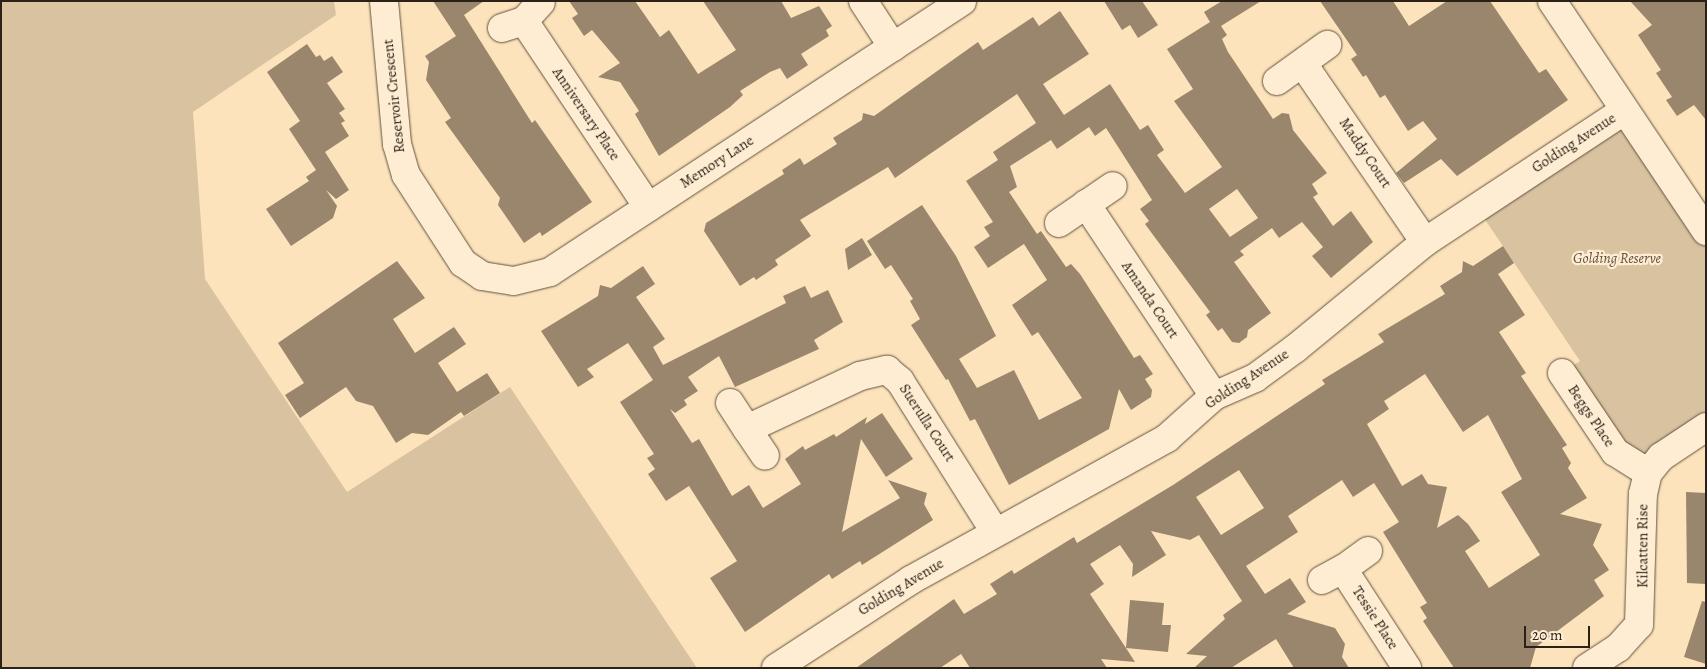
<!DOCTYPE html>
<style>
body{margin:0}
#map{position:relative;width:1707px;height:669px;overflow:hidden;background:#fde3bb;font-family:Alegreya,serif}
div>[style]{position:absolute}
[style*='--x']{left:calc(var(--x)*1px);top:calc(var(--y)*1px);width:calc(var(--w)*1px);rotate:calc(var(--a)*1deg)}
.green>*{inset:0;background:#d9c29f}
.building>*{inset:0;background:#99866c}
.roads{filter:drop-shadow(0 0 1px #60523f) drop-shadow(0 0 1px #60523f)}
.minor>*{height:28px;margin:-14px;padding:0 14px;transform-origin:14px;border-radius:14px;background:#feedd3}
span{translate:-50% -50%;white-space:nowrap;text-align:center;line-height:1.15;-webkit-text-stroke:4.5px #feedd3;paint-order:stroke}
.street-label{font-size:15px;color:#2c2116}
.park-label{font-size:15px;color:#60513f;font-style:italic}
.frame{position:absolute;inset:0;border:2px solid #2c2116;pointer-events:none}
.scale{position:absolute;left:1524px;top:626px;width:66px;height:22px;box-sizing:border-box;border:2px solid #2c2116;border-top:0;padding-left:6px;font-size:15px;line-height:18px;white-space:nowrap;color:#2c2116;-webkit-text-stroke:4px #feedd3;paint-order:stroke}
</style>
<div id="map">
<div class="green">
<i style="clip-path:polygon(1px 1px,334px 1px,336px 15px,193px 112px,205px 279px,347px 492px,510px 387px,697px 668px,1px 668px)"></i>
<i style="clip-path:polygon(1624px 111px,1706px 231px,1706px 427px,1648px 473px,1562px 373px,1580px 361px,1476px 206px)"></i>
</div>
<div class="building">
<i style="clip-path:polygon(433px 1px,484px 1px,464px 15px,532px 123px,535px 120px,592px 202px,542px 236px,540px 232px,524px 243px,498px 205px,500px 198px,445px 122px,451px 118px,426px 80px,429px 62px,425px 56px,456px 36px)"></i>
<i style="clip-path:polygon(569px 1px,635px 1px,660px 37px,669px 30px,698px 74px,736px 50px,703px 1px,781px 1px,791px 18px,819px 6px,832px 26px,826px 30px,829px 36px,801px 54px,808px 65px,787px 79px,780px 68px,770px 72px,740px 91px,743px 95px,730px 107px,659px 156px,635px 114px,639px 111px,620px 82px,598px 77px,620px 63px,592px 30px,584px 36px,572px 18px,578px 14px)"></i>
<i style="clip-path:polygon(1104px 1px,1142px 1px,1158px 25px,1138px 38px,1130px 25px,1122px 30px)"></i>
<i style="clip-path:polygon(evenodd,1222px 1px,1261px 1px,1221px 26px,1227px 35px,1222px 39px,1228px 52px,1273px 119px,1282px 113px,1289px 114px,1293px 130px,1327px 173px,1312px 184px,1318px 194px,1313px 197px,1333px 226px,1351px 211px,1373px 242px,1331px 278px,1312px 256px,1323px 247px,1302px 222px,1279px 238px,1272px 228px,1240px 251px,1244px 255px,1234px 262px,1271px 313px,1248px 330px,1247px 337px,1239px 343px,1232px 342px,1222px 328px,1218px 331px,1206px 315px,1210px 312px,1145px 224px,1149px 221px,1140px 209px,1152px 200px,1106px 128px,1095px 136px,1089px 127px,1057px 149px,1051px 140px,1010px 166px,1017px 187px,1009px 192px,1037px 234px,1041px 231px,1066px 267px,1071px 264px,1080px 274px,1134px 358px,1140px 355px,1153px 374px,1145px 379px,1152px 390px,1151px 397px,1131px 410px,1119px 389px,1109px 429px,1009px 485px,975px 419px,970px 421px,948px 379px,946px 380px,911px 325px,920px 319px,910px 301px,913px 299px,891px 265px,885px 269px,867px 241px,922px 205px,956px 256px,996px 336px,959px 359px,977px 388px,1014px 370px,1039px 420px,1082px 398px,1038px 332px,1032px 336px,1012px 305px,1047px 280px,1024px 244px,988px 268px,974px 247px,990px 236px,984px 227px,993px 222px,966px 181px,998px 160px,993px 152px,1036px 123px,1017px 94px,895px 178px,888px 167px,800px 220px,811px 236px,775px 260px,778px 265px,756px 280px,754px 277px,740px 286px,704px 231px,706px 223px,784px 174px,782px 170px,800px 158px,804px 165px,837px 144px,833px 138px,862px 120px,863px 113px,874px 116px,978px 42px,983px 50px,1033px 17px,1039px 26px,1060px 11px,1089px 54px,1043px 84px,1064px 115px,1110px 84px,1140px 130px,1148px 125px,1164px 150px,1157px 155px,1185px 193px,1222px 167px,1174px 101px,1193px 89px,1167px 49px,1210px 22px,1204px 12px,1222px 1px,1237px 189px,1258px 218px,1230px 237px,1209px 209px,1237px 189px)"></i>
<i style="clip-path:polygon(1320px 1px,1393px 1px,1409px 26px,1447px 1px,1490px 1px,1539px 73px,1546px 69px,1568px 100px,1457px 176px,1441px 159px,1404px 183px,1396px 173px,1437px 139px,1423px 121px,1408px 131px,1385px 95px,1380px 98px,1366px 75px,1363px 77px,1351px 59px,1357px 55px)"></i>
<i style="clip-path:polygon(1630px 1px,1706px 1px,1706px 120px,1694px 105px,1677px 116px,1666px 100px,1672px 97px,1656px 73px,1661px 70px,1638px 35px,1652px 25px)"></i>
<i style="clip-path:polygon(307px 44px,316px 57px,320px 55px,324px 61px,332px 56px,343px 72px,327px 83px,345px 109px,339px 113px,345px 121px,341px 123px,349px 136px,325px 152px,349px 190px,336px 199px,326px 190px,337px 206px,333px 218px,291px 246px,266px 209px,309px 181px,306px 177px,316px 170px,289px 129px,300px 121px,267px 72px)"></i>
<i style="clip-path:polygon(862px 238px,872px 255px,848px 270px,845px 249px)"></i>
<i style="clip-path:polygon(evenodd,1503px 246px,1514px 263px,1498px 274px,1525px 315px,1499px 332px,1526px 373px,1521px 376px,1567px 445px,1562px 448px,1571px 463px,1568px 468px,1587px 498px,1560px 514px,1602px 524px,1593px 545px,1609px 570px,1594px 580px,1604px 596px,1536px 647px,1530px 668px,1454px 668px,1423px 621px,1427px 618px,1420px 607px,1427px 603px,1383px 532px,1399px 522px,1374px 483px,1353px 497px,1342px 480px,1288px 516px,1298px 532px,1246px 566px,1265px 594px,1290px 578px,1306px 602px,1287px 614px,1335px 628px,1345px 644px,1342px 657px,1349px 668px,1294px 668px,1276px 639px,1231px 668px,1194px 668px,1207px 656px,1186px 654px,1225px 619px,1223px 615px,1242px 601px,1199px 535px,1190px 540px,1151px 531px,1166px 555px,1132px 577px,1133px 564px,1120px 545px,1090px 564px,1104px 584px,1090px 594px,1126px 648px,1130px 600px,1164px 603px,1162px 625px,1171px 625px,1168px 652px,1126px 648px,1135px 662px,1101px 659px,1107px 668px,970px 668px,961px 654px,940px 668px,856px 668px,954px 599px,964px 614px,997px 594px,990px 584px,1012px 570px,1014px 574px,1074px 537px,1077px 543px,1173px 485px,1325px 384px,1322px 380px,1384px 342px,1378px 334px,1445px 294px,1440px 286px,1462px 272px,1463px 261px,1473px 266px,1503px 246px,1425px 374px,1463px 432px,1488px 415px,1522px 479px,1501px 492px,1540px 555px,1489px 588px,1465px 551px,1480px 541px,1468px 524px,1458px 515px,1437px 528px,1447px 487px,1428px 484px,1422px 474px,1402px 486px,1367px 424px,1389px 409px,1384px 401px,1425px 374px,1503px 246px,1239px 470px,1264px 508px,1221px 535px,1196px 497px,1239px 470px)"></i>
<i style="clip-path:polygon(397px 261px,425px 298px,393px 319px,415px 353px,454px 327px,466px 344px,438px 363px,457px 392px,487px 373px,500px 393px,464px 416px,461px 412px,428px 435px,412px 433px,396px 443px,373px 406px,356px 401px,346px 387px,300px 418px,285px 395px,304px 383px,278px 343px)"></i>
<i style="clip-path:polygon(643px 266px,655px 284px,636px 297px,665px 339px,653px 347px,663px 365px,786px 303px,783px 296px,805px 286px,811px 298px,828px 290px,843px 322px,814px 340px,819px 349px,735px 387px,719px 356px,688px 377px,698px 391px,684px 400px,687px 405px,675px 413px,670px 409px,692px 443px,699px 439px,732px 496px,749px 485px,763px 508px,801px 484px,785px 459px,803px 446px,805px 450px,834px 434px,836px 437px,867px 417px,865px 424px,882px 413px,913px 459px,886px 477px,861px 439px,842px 532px,900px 498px,888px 480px,927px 493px,924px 504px,933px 520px,862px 565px,860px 561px,832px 579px,829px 574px,745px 632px,710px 578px,737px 561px,689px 486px,666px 501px,648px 474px,655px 469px,647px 458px,654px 454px,620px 402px,653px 380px,628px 343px,587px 369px,594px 377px,578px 387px,541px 331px,598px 296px,600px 285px,611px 288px)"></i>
<i style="clip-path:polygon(1686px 492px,1706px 493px,1706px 584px,1687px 583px)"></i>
<i style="clip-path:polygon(1702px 601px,1706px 602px,1706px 664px,1684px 657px)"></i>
</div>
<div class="roads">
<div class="minor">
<i style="--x:384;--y:1;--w:144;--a:84.8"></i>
<i style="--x:397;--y:144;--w:32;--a:74"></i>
<i style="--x:406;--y:175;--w:105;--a:57.1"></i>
<i style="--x:463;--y:263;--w:23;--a:34"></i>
<i style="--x:482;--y:276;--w:32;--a:9"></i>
<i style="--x:514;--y:281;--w:37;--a:-14"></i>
<i style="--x:550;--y:272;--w:493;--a:-33.3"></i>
<i style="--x:863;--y:1;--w:55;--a:56.9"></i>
<i style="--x:1552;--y:1;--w:277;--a:56.2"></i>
<i style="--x:524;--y:21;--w:224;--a:56.3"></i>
<i style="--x:502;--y:28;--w:23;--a:-18"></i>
<i style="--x:524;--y:21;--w:25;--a:-48"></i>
<i style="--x:1303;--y:64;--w:216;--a:55.6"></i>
<i style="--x:1277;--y:81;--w:62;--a:-35.8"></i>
<i style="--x:1086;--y:204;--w:231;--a:56.3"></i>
<i style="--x:1059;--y:223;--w:65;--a:-34.4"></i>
<i style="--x:1562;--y:373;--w:95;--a:56.1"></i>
<i style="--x:1615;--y:452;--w:39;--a:32"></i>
<i style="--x:730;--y:403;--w:31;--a:57"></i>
<i style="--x:747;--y:429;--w:125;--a:-25.1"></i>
<i style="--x:860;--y:376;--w:28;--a:-13"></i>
<i style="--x:887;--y:370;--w:17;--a:40"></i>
<i style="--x:900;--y:381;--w:178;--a:57.8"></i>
<i style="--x:747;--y:429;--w:32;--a:56"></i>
<i style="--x:1368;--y:551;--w:31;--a:144"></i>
<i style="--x:1343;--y:569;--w:118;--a:57.1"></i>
<i style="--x:1322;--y:580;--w:24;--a:-28"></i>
<i style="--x:776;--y:668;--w:161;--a:-33.1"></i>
<i style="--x:911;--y:580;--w:293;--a:-29"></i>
<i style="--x:1167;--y:438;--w:63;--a:-41.8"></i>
<i style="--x:1214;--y:396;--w:45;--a:-23.7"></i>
<i style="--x:1255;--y:378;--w:51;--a:-36.2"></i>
<i style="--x:1296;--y:348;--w:167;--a:-39.4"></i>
<i style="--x:1425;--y:242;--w:238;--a:-33.4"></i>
<i style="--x:1587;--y:668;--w:37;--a:-33"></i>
<i style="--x:1618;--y:648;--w:31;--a:-48"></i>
<i style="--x:1639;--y:625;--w:131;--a:-88.3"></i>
<i style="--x:1643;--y:494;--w:22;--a:-77"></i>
<i style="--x:1648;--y:473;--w:21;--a:-51"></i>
<i style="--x:1661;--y:457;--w:54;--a:-33.7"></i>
</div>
</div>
<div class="street-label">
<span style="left:394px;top:96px;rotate:-96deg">Reservoir Crescent</span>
<span style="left:586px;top:114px;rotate:56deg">Anniversary Place</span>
<span style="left:1574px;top:143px;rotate:-33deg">Golding Avenue</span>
<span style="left:1365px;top:153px;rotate:56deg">Maddy Court</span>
<span style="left:717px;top:162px;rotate:-33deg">Memory Lane</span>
<span style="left:1150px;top:300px;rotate:56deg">Amanda Court</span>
<span style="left:1247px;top:379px;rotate:-33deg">Golding Avenue</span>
<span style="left:1591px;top:416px;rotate:56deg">Beggs Place</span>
<span style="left:927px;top:423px;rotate:57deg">Suerulla Court</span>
<span style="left:1643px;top:546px;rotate:-90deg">Kilcatten Rise</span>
<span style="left:901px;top:587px;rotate:-31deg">Golding Avenue</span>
<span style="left:1375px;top:618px;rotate:57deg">Tessie Place</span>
</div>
<div class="park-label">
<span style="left:1617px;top:259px">Golding Reserve</span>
</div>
<div class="frame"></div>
<div class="scale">20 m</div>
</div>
